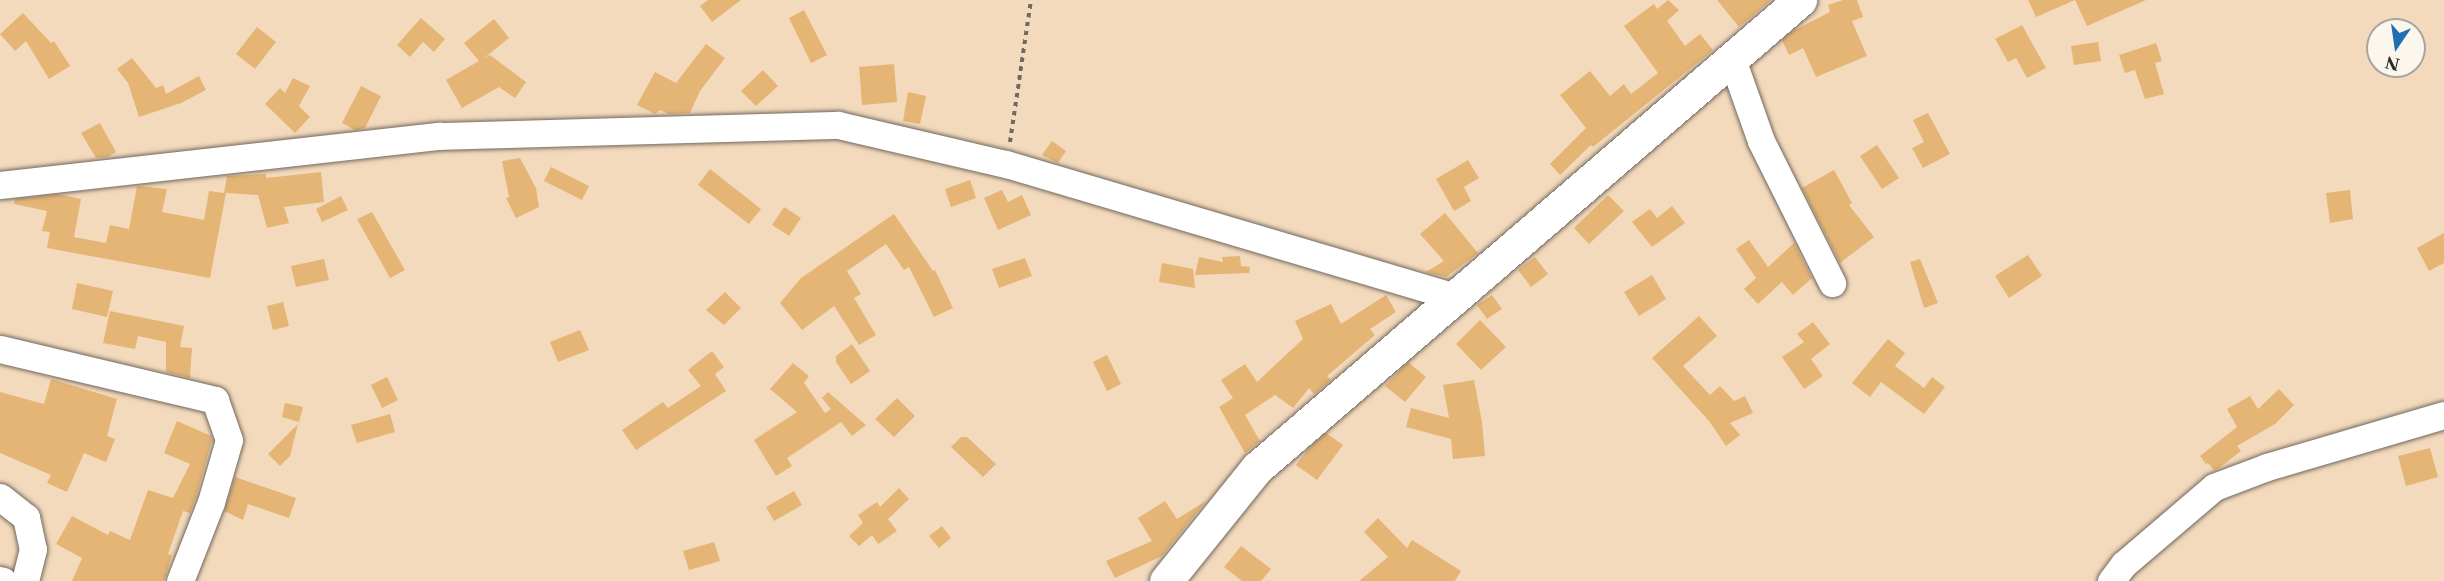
<!DOCTYPE html>
<style>
body{margin:0}
#map{position:relative;width:2444px;height:581px;overflow:hidden;background:#f4dabc;font-family:"Libre Caslon Text",serif}
div>[style]{position:absolute}
[style*='--x']{left:calc(var(--x)*1px);top:calc(var(--y)*1px);width:calc(var(--w)*1px);rotate:calc(var(--a)*1deg)}
.building>*{inset:0;background:#e4b575}
.path>*{height:4px;margin-top:-2px;transform-origin:0;background:repeating-linear-gradient(90deg,#71685e 0 4.5px,transparent 0 9px)}
.roads{filter:drop-shadow(0 0 2px #71685e) drop-shadow(0 0 2px #71685e)}
.minor>*{height:27px;margin:-13.5px;padding:0 13.5px;transform-origin:13.5px;border-radius:13.5px;background:#fff}
.major>*{height:33px;margin:-16.5px;padding:0 16.5px;transform-origin:16.5px;border-radius:16.5px;background:#fff}
span{translate:-50% -50%;white-space:nowrap;text-align:center;line-height:1.15;-webkit-text-stroke:6px #fbf7ec;paint-order:stroke}
.north{position:absolute;left:2366px;top:18px;width:60px;height:60px;box-sizing:border-box;background:#fbf7ec;border:2px solid #a8a59f;border-radius:50%;rotate:193deg;font-size:16px;font-weight:700;line-height:24px;text-align:center;color:#2b2b2b}
.north::after{content:'';display:block;margin:auto;width:21px;height:27px;background:#1f6fb2;clip-path:polygon(50% 0,100% 100%,50% 72%,0 100%)}
</style>
<div id="map">
<div class="building">
<i style="clip-path:polygon(708px 0,741px 0,712px 22px,700px 6px)"></i>
<i style="clip-path:polygon(1668px 0,1679px 10px,1667px 21px,1685px 46px,1700px 34px,1713px 50px,1593px 147px,1591px 145px,1560px 175px,1550px 164px,1586px 128px,1560px 95px,1590px 71px,1610px 96px,1624px 84px,1631px 94px,1658px 73px,1624px 26px,1654px 4px,1657px 9px)"></i>
<i style="clip-path:polygon(1717px 0,1771px 0,1739px 27px)"></i>
<i style="clip-path:polygon(1843px 0,1857px 0,1863px 17px,1852px 21px,1867px 56px,1816px 77px,1803px 48px,1789px 55px,1782px 40px,1791px 32px,1830px 12px,1828px 5px)"></i>
<i style="clip-path:polygon(2028px 0,2146px 0,2087px 26px,2075px 0,2036px 17px)"></i>
<i style="clip-path:polygon(804px 10px,827px 55px,811px 63px,789px 18px)"></i>
<i style="clip-path:polygon(23px 13px,51px 43px,54px 41px,70px 66px,49px 79px,26px 41px,15px 51px,0 34px)"></i>
<i style="clip-path:polygon(421px 18px,445px 39px,434px 52px,423px 42px,410px 57px,397px 45px)"></i>
<i style="clip-path:polygon(494px 19px,509px 38px,483px 59px,490px 55px,526px 82px,515px 98px,499px 87px,462px 108px,446px 80px,479px 61px,464px 43px)"></i>
<i style="clip-path:polygon(2022px 25px,2046px 68px,2027px 78px,2016px 58px,2008px 62px,1995px 39px)"></i>
<i style="clip-path:polygon(257px 27px,276px 42px,255px 69px,236px 54px)"></i>
<i style="clip-path:polygon(2098px 42px,2101px 61px,2074px 65px,2071px 46px)"></i>
<i style="clip-path:polygon(2156px 43px,2162px 61px,2155px 63px,2164px 94px,2145px 99px,2135px 70px,2125px 73px,2119px 55px)"></i>
<i style="clip-path:polygon(706px 44px,725px 58px,700px 91px,690px 113px,669px 114px,660px 110px,655px 114px,637px 105px,655px 72px,676px 83px)"></i>
<i style="clip-path:polygon(132px 58px,156px 88px,163px 85px,166px 94px,199px 76px,206px 90px,181px 103px,139px 117px,128px 83px,117px 69px)"></i>
<i style="clip-path:polygon(894px 64px,897px 102px,862px 105px,859px 67px)"></i>
<i style="clip-path:polygon(763px 70px,778px 86px,756px 106px,741px 91px)"></i>
<i style="clip-path:polygon(293px 78px,310px 86px,299px 106px,310px 117px,295px 133px,265px 104px,280px 88px,285px 93px)"></i>
<i style="clip-path:polygon(361px 86px,381px 96px,365px 128px,355px 130px,342px 123px)"></i>
<i style="clip-path:polygon(908px 92px,926px 96px,920px 124px,903px 121px)"></i>
<i style="clip-path:polygon(1928px 113px,1950px 154px,1923px 168px,1912px 148px,1924px 142px,1913px 120px)"></i>
<i style="clip-path:polygon(100px 123px,116px 152px,108px 157px,96px 158px,81px 133px)"></i>
<i style="clip-path:polygon(1052px 141px,1066px 151px,1058px 163px,1042px 155px)"></i>
<i style="clip-path:polygon(1877px 145px,1899px 178px,1882px 189px,1860px 156px)"></i>
<i style="clip-path:polygon(520px 158px,536px 188px,539px 207px,516px 218px,506px 198px,509px 197px,502px 161px)"></i>
<i style="clip-path:polygon(1468px 160px,1479px 178px,1464px 187px,1471px 201px,1454px 211px,1436px 179px)"></i>
<i style="clip-path:polygon(551px 167px,589px 186px,582px 200px,544px 181px)"></i>
<i style="clip-path:polygon(710px 169px,761px 209px,749px 224px,698px 185px)"></i>
<i style="clip-path:polygon(1834px 170px,1852px 203px,1849px 205px,1874px 237px,1840px 263px,1802px 188px)"></i>
<i style="clip-path:polygon(321px 172px,324px 202px,284px 207px,289px 223px,267px 228px,258px 195px,226px 193px,210px 278px,47px 248px,50px 232px,42px 231px,47px 211px,14px 204px,15px 199px,58px 194px,81px 199px,74px 237px,106px 243px,110px 225px,129px 229px,137px 186px,167px 189px,162px 212px,204px 220px,209px 191px,224px 193px,227px 176px,266px 174px,266px 178px)"></i>
<i style="clip-path:polygon(970px 180px,976px 198px,951px 207px,945px 189px)"></i>
<i style="clip-path:polygon(1002px 190px,1008px 202px,1022px 195px,1031px 215px,998px 230px,984px 198px)"></i>
<i style="clip-path:polygon(2350px 190px,2353px 219px,2330px 223px,2326px 193px)"></i>
<i style="clip-path:polygon(1608px 195px,1624px 211px,1589px 244px,1574px 228px)"></i>
<i style="clip-path:polygon(341px 196px,348px 210px,322px 222px,316px 209px)"></i>
<i style="clip-path:polygon(1672px 206px,1685px 223px,1652px 247px,1632px 222px,1650px 209px,1657px 218px)"></i>
<i style="clip-path:polygon(784px 207px,801px 218px,789px 236px,772px 225px)"></i>
<i style="clip-path:polygon(372px 212px,405px 270px,390px 278px,357px 219px)"></i>
<i style="clip-path:polygon(1445px 213px,1478px 253px,1446px 277px,1426px 272px,1444px 261px,1420px 234px)"></i>
<i style="clip-path:polygon(894px 214px,933px 271px,935px 270px,953px 308px,934px 317px,909px 267px,904px 270px,886px 244px,847px 271px,861px 294px,854px 298px,876px 335px,859px 345px,834px 306px,802px 330px,780px 303px,801px 278px)"></i>
<i style="clip-path:polygon(2444px 233px,2444px 263px,2429px 271px,2417px 248px)"></i>
<i style="clip-path:polygon(1749px 240px,1768px 267px,1794px 243px,1812px 278px,1793px 295px,1782px 282px,1758px 304px,1744px 289px,1756px 278px,1736px 249px)"></i>
<i style="clip-path:polygon(2028px 255px,2042px 276px,2009px 298px,1995px 276px)"></i>
<i style="clip-path:polygon(1240px 256px,1241px 266px,1250px 267px,1249px 273px,1195px 275px,1199px 257px,1223px 262px,1222px 257px)"></i>
<i style="clip-path:polygon(1535px 257px,1548px 274px,1531px 287px,1518px 270px)"></i>
<i style="clip-path:polygon(1025px 258px,1032px 276px,999px 288px,992px 269px)"></i>
<i style="clip-path:polygon(324px 259px,329px 280px,296px 287px,291px 266px)"></i>
<i style="clip-path:polygon(1920px 259px,1938px 303px,1924px 308px,1910px 262px)"></i>
<i style="clip-path:polygon(1162px 263px,1193px 269px,1195px 288px,1159px 282px)"></i>
<i style="clip-path:polygon(1652px 275px,1666px 299px,1639px 316px,1624px 292px)"></i>
<i style="clip-path:polygon(77px 283px,113px 291px,107px 317px,72px 309px)"></i>
<i style="clip-path:polygon(725px 292px,741px 308px,724px 325px,706px 310px)"></i>
<i style="clip-path:polygon(1386px 295px,1396px 312px,1370px 329px,1375px 335px,1327px 376px,1331px 380px,1314px 394px,1309px 388px,1293px 408px,1275px 395px,1245px 415px,1260px 441px,1245px 453px,1219px 407px,1233px 398px,1221px 380px,1245px 364px,1257px 382px,1303px 339px,1295px 321px,1331px 304px,1341px 324px)"></i>
<i style="clip-path:polygon(1492px 295px,1502px 309px,1487px 319px,1477px 305px)"></i>
<i style="clip-path:polygon(283px 302px,289px 326px,273px 330px,267px 306px)"></i>
<i style="clip-path:polygon(110px 311px,184px 326px,180px 347px,192px 348px,190px 378px,166px 372px,166px 342px,138px 336px,135px 349px,103px 343px)"></i>
<i style="clip-path:polygon(1699px 316px,1717px 336px,1683px 366px,1710px 395px,1720px 386px,1734px 401px,1745px 396px,1753px 413px,1730px 423px,1740px 435px,1726px 446px,1709px 421px,1652px 358px)"></i>
<i style="clip-path:polygon(1480px 320px,1506px 347px,1481px 370px,1456px 344px)"></i>
<i style="clip-path:polygon(1813px 322px,1830px 344px,1811px 359px,1823px 376px,1804px 389px,1782px 357px,1804px 342px,1797px 334px)"></i>
<i style="clip-path:polygon(580px 330px,589px 350px,558px 362px,550px 342px)"></i>
<i style="clip-path:polygon(1888px 339px,1905px 353px,1895px 366px,1924px 388px,1932px 377px,1945px 387px,1924px 414px,1881px 382px,1870px 397px,1852px 383px)"></i>
<i style="clip-path:polygon(852px 344px,870px 371px,851px 384px,836px 362px,836px 356px)"></i>
<i style="clip-path:polygon(712px 351px,724px 367px,715px 374px,726px 391px,636px 450px,622px 430px,663px 402px,668px 408px,701px 386px,688px 370px)"></i>
<i style="clip-path:polygon(1107px 355px,1121px 384px,1107px 391px,1093px 362px)"></i>
<i style="clip-path:polygon(1408px 362px,1426px 377px,1405px 402px,1385px 386px)"></i>
<i style="clip-path:polygon(793px 363px,809px 376px,804px 383px,825px 413px,831px 409px,822px 398px,828px 392px,866px 425px,852px 436px,841px 422px,787px 458px,792px 466px,776px 476px,754px 440px,797px 412px,770px 389px)"></i>
<i style="clip-path:polygon(387px 377px,398px 400px,382px 408px,371px 385px)"></i>
<i style="clip-path:polygon(51px 379px,117px 399px,107px 436px,115px 439px,106px 462px,84px 453px,67px 492px,47px 483px,51px 475px,0 453px,0 392px,44px 404px)"></i>
<i style="clip-path:polygon(1474px 380px,1482px 422px,1485px 456px,1453px 459px,1451px 439px,1406px 427px,1411px 408px,1449px 418px,1443px 385px)"></i>
<i style="clip-path:polygon(2279px 389px,2294px 405px,2275px 424px,2237px 446px,2241px 451px,2219px 468px,2214px 470px,2208px 463px,2206px 464px,2200px 456px,2237px 427px,2227px 409px,2250px 396px,2258px 409px)"></i>
<i style="clip-path:polygon(897px 398px,915px 416px,894px 437px,875px 419px)"></i>
<i style="clip-path:polygon(285px 403px,303px 407px,299px 422px,282px 417px)"></i>
<i style="clip-path:polygon(390px 414px,395px 432px,357px 443px,351px 425px)"></i>
<i style="clip-path:polygon(177px 421px,211px 436px,212px 440px,196px 497px,190px 513px,183px 511px,168px 554px,172px 555px,164px 581px,72px 581px,82px 558px,56px 544px,72px 516px,108px 535px,110px 531px,130px 540px,148px 490px,173px 498px,190px 464px,164px 453px)"></i>
<i style="clip-path:polygon(298px 424px,290px 456px,280px 466px,268px 454px)"></i>
<i style="clip-path:polygon(1326px 433px,1343px 445px,1317px 480px,1296px 465px,1310px 447px)"></i>
<i style="clip-path:polygon(961px 437px,967px 437px,996px 464px,983px 477px,951px 447px)"></i>
<i style="clip-path:polygon(2430px 448px,2438px 477px,2406px 486px,2398px 456px)"></i>
<i style="clip-path:polygon(235px 477px,296px 498px,289px 518px,248px 504px,243px 520px,224px 511px)"></i>
<i style="clip-path:polygon(899px 488px,909px 499px,888px 519px,897px 531px,878px 544px,872px 535px,859px 546px,849px 536px,863px 523px,858px 515px,877px 502px,880px 507px)"></i>
<i style="clip-path:polygon(794px 491px,802px 505px,774px 521px,766px 507px)"></i>
<i style="clip-path:polygon(1165px 501px,1177px 519px,1206px 501px,1162px 556px,1115px 578px,1106px 561px,1152px 541px,1138px 518px)"></i>
<i style="clip-path:polygon(1378px 518px,1407px 548px,1412px 540px,1461px 571px,1455px 581px,1359px 581px,1388px 557px,1364px 532px)"></i>
<i style="clip-path:polygon(942px 526px,951px 538px,939px 548px,929px 536px)"></i>
<i style="clip-path:polygon(714px 542px,720px 561px,689px 570px,683px 551px)"></i>
<i style="clip-path:polygon(1241px 546px,1271px 569px,1261px 581px,1242px 581px,1224px 567px)"></i>
</div>
<div class="path">
<i style="--x:1010;--y:142;--w:144;--a:-81.6"></i>
</div>
<div class="roads">
<div class="minor">
<i style="--x:1732;--y:59;--w:87;--a:70.5"></i>
<i style="--x:1761;--y:141;--w:159;--a:63.4"></i>
<i style="--x:0;--y:185;--w:442;--a:-6.4"></i>
<i style="--x:439;--y:136;--w:399;--a:-1.6"></i>
<i style="--x:838;--y:125;--w:172;--a:13.1"></i>
<i style="--x:1006;--y:164;--w:469;--a:16.5"></i>
<i style="--x:0;--y:349;--w:221;--a:13.3"></i>
<i style="--x:215;--y:400;--w:42;--a:70.7"></i>
<i style="--x:229;--y:440;--w:65;--a:106.2"></i>
<i style="--x:211;--y:502;--w:85;--a:111.4"></i>
<i style="--x:0;--y:497;--w:33;--a:38"></i>
<i style="--x:26;--y:517;--w:33;--a:78"></i>
<i style="--x:33;--y:549;--w:33;--a:104"></i>
<i style="--x:0;--y:580;--w:3;--a:18"></i>
<i style="--x:2111;--y:581;--w:21;--a:-53"></i>
<i style="--x:2124;--y:564;--w:118;--a:-40.5"></i>
<i style="--x:2214;--y:487;--w:57;--a:-20.7"></i>
<i style="--x:2267;--y:467;--w:184;--a:-16.4"></i>
</div>
<div class="major">
<i style="--x:1166;--y:581;--w:145;--a:-51.2"></i>
<i style="--x:1257;--y:468;--w:717;--a:-40.76"></i>
</div>
</div>
<div class="north">N</div>
</div>
